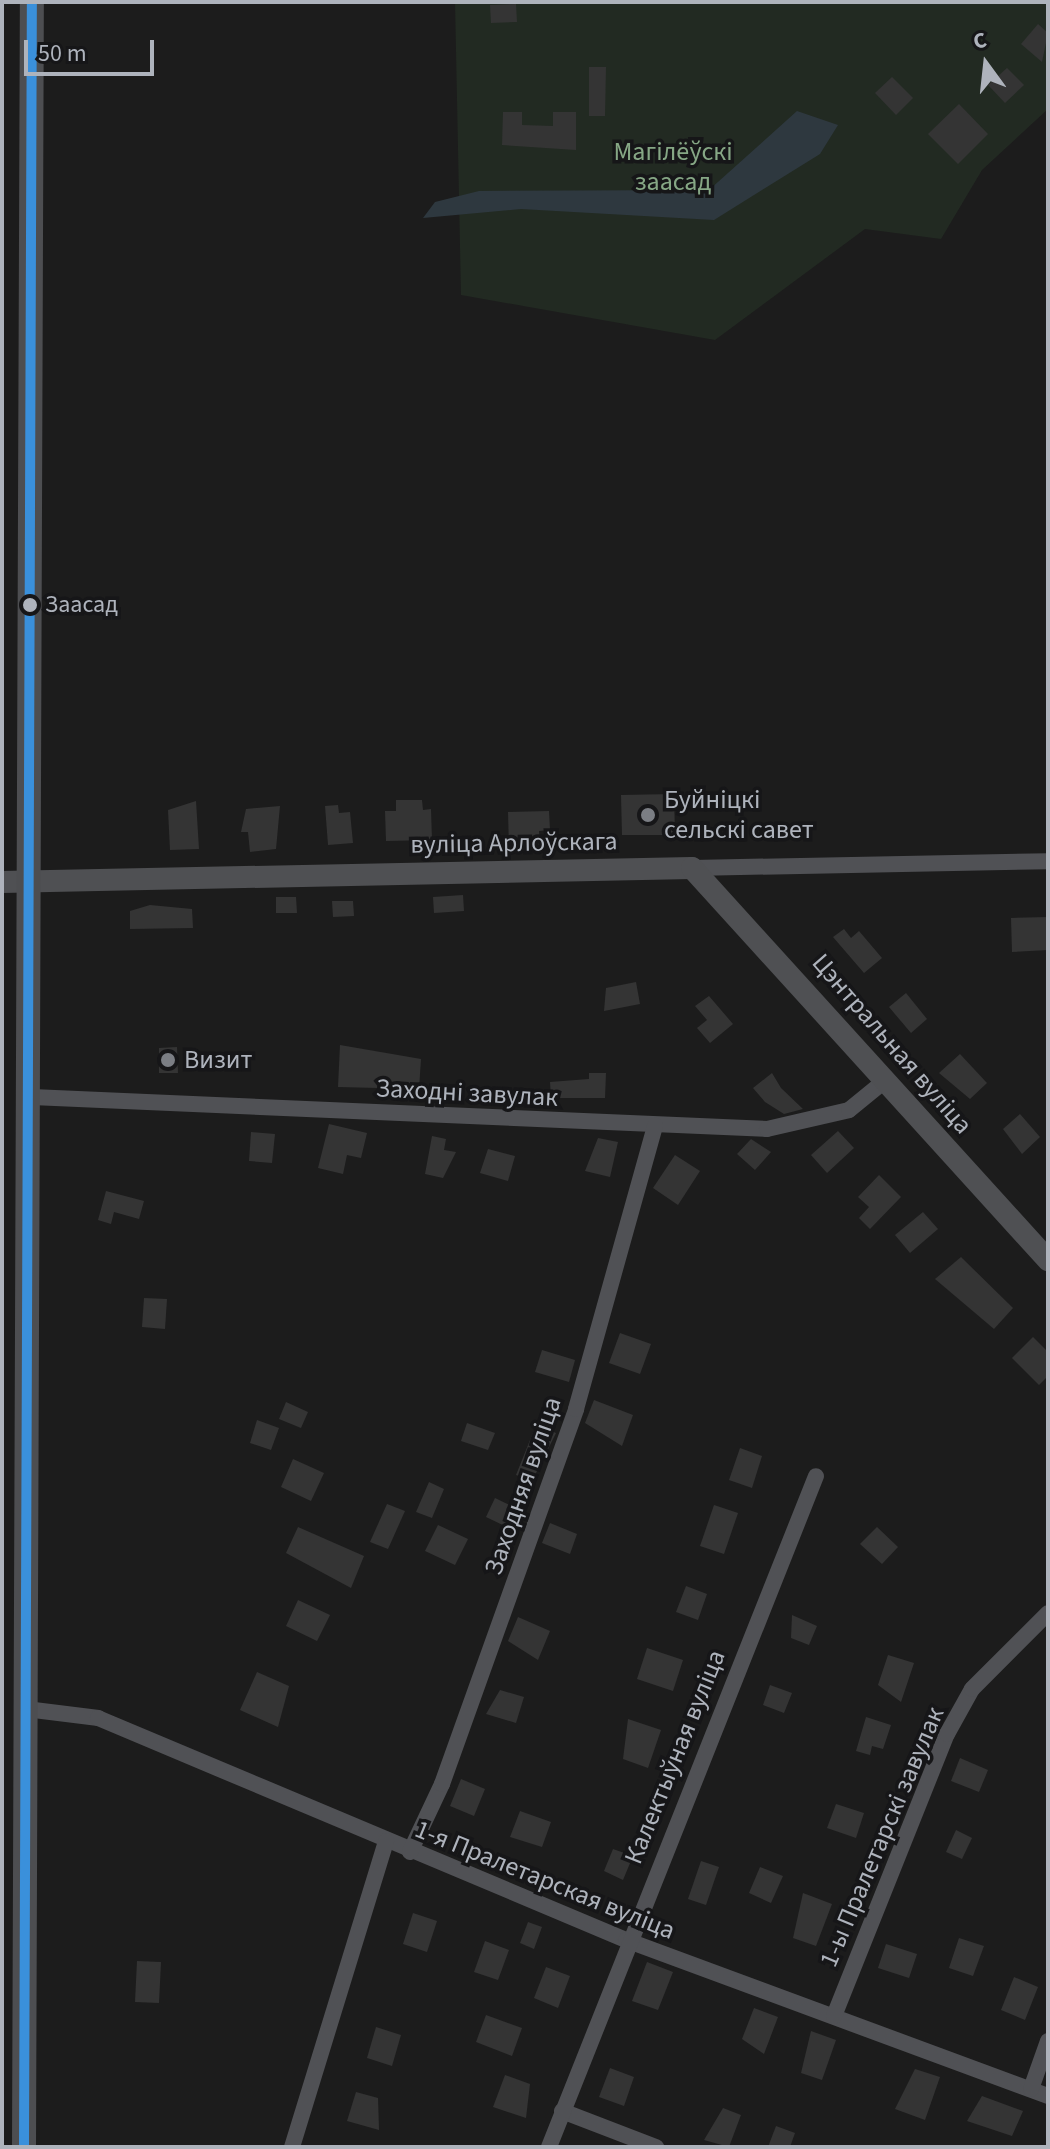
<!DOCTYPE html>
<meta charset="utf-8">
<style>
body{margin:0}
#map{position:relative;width:1050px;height:2149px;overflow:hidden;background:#1c1c1c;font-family:"Source Sans 3",sans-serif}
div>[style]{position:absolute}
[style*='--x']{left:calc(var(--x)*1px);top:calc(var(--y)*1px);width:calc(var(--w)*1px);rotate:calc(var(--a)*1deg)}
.green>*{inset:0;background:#222a22}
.water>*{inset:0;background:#2e383f}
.building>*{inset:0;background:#343434}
.street>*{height:16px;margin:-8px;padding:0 8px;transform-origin:8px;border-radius:8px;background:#505155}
.secondary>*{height:22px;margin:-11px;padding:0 11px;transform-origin:11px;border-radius:11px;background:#4f5053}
.primary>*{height:24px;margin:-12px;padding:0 12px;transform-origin:12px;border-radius:12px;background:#4d4e51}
.bus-1>*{height:10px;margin:-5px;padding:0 5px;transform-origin:5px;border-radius:5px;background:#3a90db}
.dots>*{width:22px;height:22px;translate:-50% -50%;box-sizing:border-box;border:4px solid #161618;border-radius:50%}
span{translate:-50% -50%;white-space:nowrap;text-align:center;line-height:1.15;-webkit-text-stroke:7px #161618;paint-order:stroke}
.bus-label{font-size:24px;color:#aeb3bc}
.left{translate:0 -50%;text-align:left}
.park-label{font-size:26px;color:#86a785}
.poi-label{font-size:26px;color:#aeb3bc}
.street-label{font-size:26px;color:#aeb3bc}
.frame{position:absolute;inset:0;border:4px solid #aeb3bc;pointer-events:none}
.north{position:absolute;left:946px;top:24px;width:80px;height:80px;-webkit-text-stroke:6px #161618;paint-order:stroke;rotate:345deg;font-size:22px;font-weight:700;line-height:32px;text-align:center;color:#aeb3bc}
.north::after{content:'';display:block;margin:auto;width:28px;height:36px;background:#aeb3bc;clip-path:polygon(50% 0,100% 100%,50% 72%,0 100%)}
.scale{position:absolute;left:24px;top:40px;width:130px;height:36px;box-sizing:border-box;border:4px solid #aeb3bc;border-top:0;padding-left:10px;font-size:24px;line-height:28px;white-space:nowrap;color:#aeb3bc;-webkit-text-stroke:6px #161618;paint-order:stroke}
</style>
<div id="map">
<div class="green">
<i style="clip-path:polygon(455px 2px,1048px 2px,1048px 109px,982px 170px,941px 239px,865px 229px,715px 340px,461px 295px)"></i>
</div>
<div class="water">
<i style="clip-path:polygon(797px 111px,838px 125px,820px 154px,714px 220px,521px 209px,423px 218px,435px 202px,479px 191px,709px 190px)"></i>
</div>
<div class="building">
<i style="clip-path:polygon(516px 4px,517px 22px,491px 23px,490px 5px)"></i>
<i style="clip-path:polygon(1038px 24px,1048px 33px,1042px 62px,1021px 44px)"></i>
<i style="clip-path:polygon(589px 67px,606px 67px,605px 116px,589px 116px)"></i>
<i style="clip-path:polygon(1007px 68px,1024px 85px,1005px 103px,988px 85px)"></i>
<i style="clip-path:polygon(892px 77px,913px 98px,896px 115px,875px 93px)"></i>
<i style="clip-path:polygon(959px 104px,988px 134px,958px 164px,928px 134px)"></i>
<i style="clip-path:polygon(503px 112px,522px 112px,522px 125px,553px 126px,553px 112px,576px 112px,576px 150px,502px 145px)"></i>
<i style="clip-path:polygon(674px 794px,675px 835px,622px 835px,621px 795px)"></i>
<i style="clip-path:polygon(396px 800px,422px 800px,423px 810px,431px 809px,432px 840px,386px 841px,385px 811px,396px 811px)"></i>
<i style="clip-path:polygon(196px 801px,199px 849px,170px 850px,168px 810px)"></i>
<i style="clip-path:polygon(338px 805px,339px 813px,350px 812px,353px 843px,328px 845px,325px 806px)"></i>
<i style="clip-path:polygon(280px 806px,276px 849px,250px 852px,248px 832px,241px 832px,246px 809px)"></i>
<i style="clip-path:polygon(549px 811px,550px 830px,539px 831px,540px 847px,509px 848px,508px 812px)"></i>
<i style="clip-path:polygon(463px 895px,464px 911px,434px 913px,433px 897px)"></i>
<i style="clip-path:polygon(276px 897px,296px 897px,297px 913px,276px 913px)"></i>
<i style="clip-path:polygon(332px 901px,353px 901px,354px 916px,333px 917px)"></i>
<i style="clip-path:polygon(150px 905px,192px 909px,193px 928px,130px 929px,130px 911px)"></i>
<i style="clip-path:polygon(1048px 917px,1048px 950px,1012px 952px,1011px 918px)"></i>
<i style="clip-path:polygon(844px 929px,851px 938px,859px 931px,882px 958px,864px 973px,833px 937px)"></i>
<i style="clip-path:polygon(636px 982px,640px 1004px,604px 1011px,606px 988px)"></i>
<i style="clip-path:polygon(906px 993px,927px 1019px,911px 1033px,889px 1007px)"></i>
<i style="clip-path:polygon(709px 996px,733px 1024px,710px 1043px,697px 1028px,707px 1020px,695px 1006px)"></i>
<i style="clip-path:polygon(340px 1045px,421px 1059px,419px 1089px,338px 1087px)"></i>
<i style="clip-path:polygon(177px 1047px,178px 1073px,159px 1073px,159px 1048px)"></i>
<i style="clip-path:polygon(960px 1054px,987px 1083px,970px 1099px,939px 1073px)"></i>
<i style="clip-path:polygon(589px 1073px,606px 1073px,605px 1098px,551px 1098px,550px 1082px,589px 1079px)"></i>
<i style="clip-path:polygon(772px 1073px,781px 1088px,803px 1109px,784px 1114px,765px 1102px,753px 1088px)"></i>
<i style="clip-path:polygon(1020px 1114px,1040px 1137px,1022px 1154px,1003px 1129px)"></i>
<i style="clip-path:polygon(329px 1124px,367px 1133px,361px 1158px,347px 1155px,343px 1174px,318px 1168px)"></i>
<i style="clip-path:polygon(838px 1131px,854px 1148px,827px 1173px,811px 1155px)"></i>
<i style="clip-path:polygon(251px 1132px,275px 1134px,272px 1163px,249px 1161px)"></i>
<i style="clip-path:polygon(432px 1136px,446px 1139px,444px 1150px,456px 1152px,443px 1178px,425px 1174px)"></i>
<i style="clip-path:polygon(598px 1138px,618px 1142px,610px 1177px,585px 1171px)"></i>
<i style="clip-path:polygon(751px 1139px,771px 1152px,755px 1170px,737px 1154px)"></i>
<i style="clip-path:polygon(488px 1149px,515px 1156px,508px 1181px,480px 1173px)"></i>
<i style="clip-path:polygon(675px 1155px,700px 1171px,678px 1205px,653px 1188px)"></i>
<i style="clip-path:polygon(879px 1175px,901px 1197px,870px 1229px,859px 1218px,869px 1207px,858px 1197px)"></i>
<i style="clip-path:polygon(106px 1191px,144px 1201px,139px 1219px,114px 1212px,111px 1224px,98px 1220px)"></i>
<i style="clip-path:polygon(923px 1212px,938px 1229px,910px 1253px,895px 1235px)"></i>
<i style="clip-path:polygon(961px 1257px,1013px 1308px,994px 1329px,935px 1279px)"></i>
<i style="clip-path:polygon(144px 1298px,167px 1299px,165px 1329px,142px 1327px)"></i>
<i style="clip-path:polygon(620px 1333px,651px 1344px,640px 1374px,609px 1363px)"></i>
<i style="clip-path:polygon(1033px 1337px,1048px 1352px,1048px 1376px,1039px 1385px,1012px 1358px)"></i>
<i style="clip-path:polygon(542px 1350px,575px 1360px,569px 1382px,535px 1372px)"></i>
<i style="clip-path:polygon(594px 1400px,633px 1415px,622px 1446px,585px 1423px)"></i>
<i style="clip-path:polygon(286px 1402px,308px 1412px,301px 1428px,279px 1419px)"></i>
<i style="clip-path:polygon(257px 1420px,279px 1428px,271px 1450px,250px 1443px)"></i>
<i style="clip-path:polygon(467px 1423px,495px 1433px,488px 1450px,461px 1441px)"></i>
<i style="clip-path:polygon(536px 1425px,556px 1433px,532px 1481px,516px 1475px)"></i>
<i style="clip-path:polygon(740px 1448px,762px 1456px,752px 1488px,729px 1480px)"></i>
<i style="clip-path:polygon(293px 1459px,324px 1473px,311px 1501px,281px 1487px)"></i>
<i style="clip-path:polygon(429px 1482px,444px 1489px,432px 1518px,416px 1512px)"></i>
<i style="clip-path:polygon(495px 1498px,518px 1509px,509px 1528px,486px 1517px)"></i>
<i style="clip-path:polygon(387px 1504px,405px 1511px,388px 1549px,370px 1542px)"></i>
<i style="clip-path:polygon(714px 1505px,738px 1513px,724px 1554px,700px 1546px)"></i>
<i style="clip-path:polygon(550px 1523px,577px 1534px,570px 1554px,542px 1543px)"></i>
<i style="clip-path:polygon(438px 1525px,468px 1539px,455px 1565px,425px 1551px)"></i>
<i style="clip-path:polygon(298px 1527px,364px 1556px,351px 1588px,286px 1553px)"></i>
<i style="clip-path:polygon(877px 1527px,898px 1547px,882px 1564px,860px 1544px)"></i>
<i style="clip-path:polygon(686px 1586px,707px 1594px,698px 1620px,676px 1612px)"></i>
<i style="clip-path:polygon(298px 1600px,330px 1615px,317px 1641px,286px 1626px)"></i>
<i style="clip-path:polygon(792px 1615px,817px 1626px,809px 1645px,791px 1638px)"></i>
<i style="clip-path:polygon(518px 1617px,550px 1631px,538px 1660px,508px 1641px)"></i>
<i style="clip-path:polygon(647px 1648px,683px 1660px,673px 1691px,637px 1679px)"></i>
<i style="clip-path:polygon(888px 1655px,914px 1663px,901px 1702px,878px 1685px)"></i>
<i style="clip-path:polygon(257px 1672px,289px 1686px,278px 1727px,240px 1710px)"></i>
<i style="clip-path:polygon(770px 1685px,792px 1693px,784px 1713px,763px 1705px)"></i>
<i style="clip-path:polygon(500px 1690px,524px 1697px,516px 1723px,486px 1714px)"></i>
<i style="clip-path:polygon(866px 1717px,891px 1725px,883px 1749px,872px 1746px,870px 1755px,856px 1751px)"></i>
<i style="clip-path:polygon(628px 1719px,661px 1730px,648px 1768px,623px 1759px)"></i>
<i style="clip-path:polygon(960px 1758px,988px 1770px,979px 1792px,951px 1781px)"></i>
<i style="clip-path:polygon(461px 1779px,485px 1789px,474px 1816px,450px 1806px)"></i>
<i style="clip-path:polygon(836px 1804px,864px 1813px,856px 1838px,827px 1828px)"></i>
<i style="clip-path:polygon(520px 1811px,551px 1822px,542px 1847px,510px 1837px)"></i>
<i style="clip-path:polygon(956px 1830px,972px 1838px,962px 1859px,946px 1852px)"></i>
<i style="clip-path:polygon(613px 1849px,633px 1856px,623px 1880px,604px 1871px)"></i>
<i style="clip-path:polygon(701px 1861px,719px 1867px,706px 1905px,688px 1899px)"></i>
<i style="clip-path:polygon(760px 1867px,783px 1876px,771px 1903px,749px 1893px)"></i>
<i style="clip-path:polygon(803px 1893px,832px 1904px,816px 1946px,793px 1938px)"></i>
<i style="clip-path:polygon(413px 1913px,437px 1921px,427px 1952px,403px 1944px)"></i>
<i style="clip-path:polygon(528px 1922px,542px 1927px,534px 1949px,520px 1943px)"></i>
<i style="clip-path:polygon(959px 1938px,984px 1946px,973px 1976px,949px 1968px)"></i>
<i style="clip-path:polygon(485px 1941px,509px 1950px,498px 1980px,474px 1972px)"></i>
<i style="clip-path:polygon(886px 1944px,917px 1954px,909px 1978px,878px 1968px)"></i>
<i style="clip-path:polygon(137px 1961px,161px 1962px,159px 2003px,135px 2002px)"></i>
<i style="clip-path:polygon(647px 1962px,673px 1972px,658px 2010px,632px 2001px)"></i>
<i style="clip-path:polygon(546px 1967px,570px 1976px,558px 2008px,534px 1998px)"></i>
<i style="clip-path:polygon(1014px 1977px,1038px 1987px,1025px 2020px,1001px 2010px)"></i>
<i style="clip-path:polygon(754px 2008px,778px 2017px,764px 2054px,742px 2039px)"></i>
<i style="clip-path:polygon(486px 2015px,522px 2028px,512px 2056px,476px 2042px)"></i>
<i style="clip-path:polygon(376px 2027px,401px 2035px,392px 2066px,367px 2058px)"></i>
<i style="clip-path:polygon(811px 2031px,836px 2040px,822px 2080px,801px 2073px)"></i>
<i style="clip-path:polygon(610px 2068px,634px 2077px,624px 2106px,599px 2097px)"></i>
<i style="clip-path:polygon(915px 2069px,940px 2077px,925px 2120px,895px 2109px)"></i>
<i style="clip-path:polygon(505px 2075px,530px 2084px,526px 2118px,493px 2107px)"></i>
<i style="clip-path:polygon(356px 2092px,378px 2098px,379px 2130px,347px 2121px)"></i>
<i style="clip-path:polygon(982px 2096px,1023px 2111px,1012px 2136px,967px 2121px)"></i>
<i style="clip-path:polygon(723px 2108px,741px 2115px,729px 2147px,704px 2140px)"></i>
<i style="clip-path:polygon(776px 2126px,795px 2133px,790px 2147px,768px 2147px)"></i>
</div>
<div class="street">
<i style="--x:692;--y:868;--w:356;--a:-1.1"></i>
<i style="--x:32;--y:1097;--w:736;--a:2.49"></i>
<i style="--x:767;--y:1129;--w:84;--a:-13"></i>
<i style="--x:849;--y:1110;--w:49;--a:-39.2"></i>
<i style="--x:26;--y:1709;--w:73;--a:7.1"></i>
<i style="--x:98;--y:1718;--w:573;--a:22.8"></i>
<i style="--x:626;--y:1940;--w:450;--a:20.3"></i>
<i style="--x:410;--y:1852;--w:75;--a:-64.8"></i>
<i style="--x:442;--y:1784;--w:398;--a:-70.3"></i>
<i style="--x:576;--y:1409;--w:294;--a:-74.4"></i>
<i style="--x:834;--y:2016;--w:304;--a:-68.2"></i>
<i style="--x:947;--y:1734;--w:51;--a:-60.9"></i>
<i style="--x:972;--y:1689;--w:107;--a:-45"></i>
<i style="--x:1031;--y:2089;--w:51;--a:-70.5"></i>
<i style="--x:562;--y:2111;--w:101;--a:21"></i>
<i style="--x:292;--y:2147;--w:320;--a:-72.9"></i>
<i style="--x:549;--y:2147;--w:722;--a:-68.3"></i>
</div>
<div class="secondary">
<i style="--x:2;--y:882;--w:690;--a:-1.16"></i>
<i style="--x:692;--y:868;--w:530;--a:47.76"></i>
</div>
<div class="primary">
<i style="--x:24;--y:2147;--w:2145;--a:-89.79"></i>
</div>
<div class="bus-1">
<i style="--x:24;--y:2147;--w:2145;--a:-89.79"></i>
</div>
<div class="dots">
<i style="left:30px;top:605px;background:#aeb3bc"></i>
<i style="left:648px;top:815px;background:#7b7e84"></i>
<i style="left:168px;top:1060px;background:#7b7e84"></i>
</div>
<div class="bus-label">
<span class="left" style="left:45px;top:605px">Заасад</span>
</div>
<div class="park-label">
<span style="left:673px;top:167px">Магілёўскі<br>заасад</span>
</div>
<div class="poi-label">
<span class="left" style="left:664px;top:815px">Буйніцкі<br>сельскі савет</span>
<span class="left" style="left:184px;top:1060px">Визит</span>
</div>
<div class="street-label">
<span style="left:514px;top:843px;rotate:-1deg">вуліца Арлоўскага</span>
<span style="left:892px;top:1044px;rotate:49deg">Цэнтральная вуліца</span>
<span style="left:467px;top:1093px;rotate:3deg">Заходні завулак</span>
<span style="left:523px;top:1486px;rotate:-71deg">Заходняя вуліца</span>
<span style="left:675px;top:1757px;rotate:-68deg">Калектыўная вуліца</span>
<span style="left:882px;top:1837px;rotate:-67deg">1-ы Пралетарскі завулак</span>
<span style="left:545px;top:1880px;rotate:22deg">1-я Пралетарская вуліца</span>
</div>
<div class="frame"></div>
<div class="north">С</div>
<div class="scale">50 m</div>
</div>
